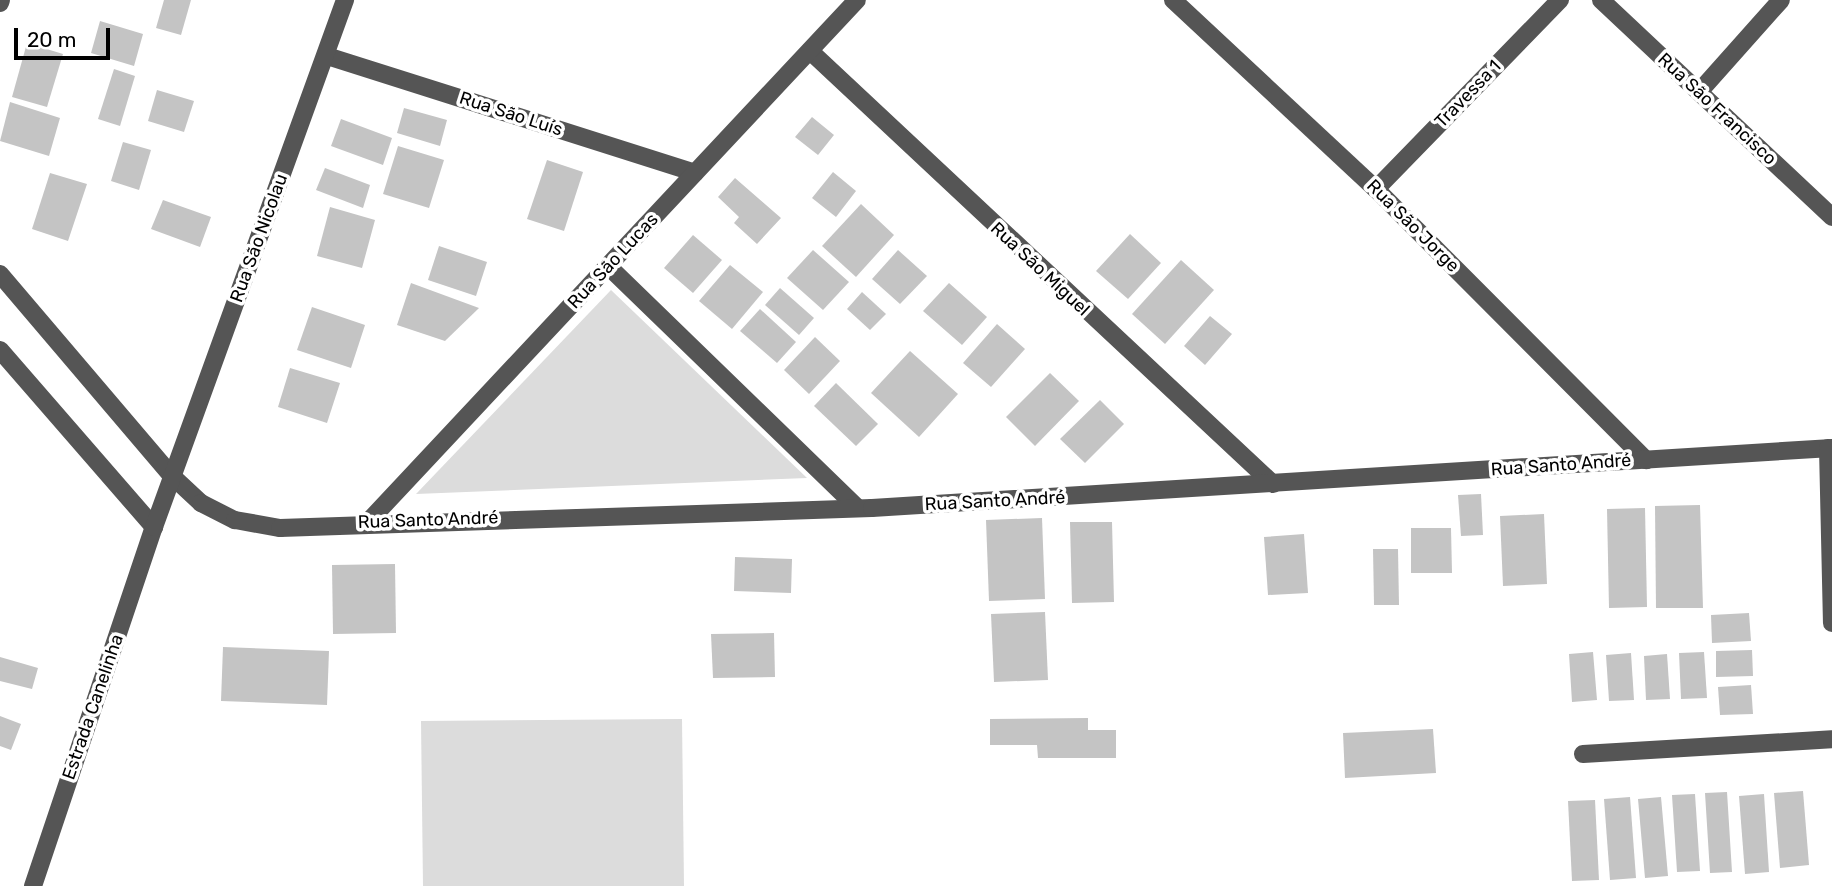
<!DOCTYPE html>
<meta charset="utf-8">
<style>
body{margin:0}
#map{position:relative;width:1832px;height:886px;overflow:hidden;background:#fff;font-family:Rubik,sans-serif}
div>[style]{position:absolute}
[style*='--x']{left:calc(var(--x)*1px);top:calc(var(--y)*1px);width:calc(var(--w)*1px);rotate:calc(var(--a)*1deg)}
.green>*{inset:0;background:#dcdcdc}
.building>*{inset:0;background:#c4c4c4}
.minor>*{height:18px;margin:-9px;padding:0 9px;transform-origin:9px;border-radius:9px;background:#555}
span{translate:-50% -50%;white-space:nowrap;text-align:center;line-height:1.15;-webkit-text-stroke:7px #fff;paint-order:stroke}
.street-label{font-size:18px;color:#000}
.scale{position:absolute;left:14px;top:28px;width:96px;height:32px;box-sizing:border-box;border:4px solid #000;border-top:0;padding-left:9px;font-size:21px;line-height:24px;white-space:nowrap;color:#000;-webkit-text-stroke:5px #fff;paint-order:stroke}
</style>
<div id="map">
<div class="green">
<i style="clip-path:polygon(611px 290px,807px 478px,416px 494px)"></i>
<i style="clip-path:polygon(682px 719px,684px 886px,423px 886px,421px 721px)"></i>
</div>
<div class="building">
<i style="clip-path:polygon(164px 0,191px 0,181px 35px,156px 28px)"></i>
<i style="clip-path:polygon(100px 21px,143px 34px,134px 66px,91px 53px)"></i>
<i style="clip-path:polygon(27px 43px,63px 54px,47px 107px,12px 97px)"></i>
<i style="clip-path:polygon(114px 69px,135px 76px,120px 126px,98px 119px)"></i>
<i style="clip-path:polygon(157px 90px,194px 101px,184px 132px,148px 121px)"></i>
<i style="clip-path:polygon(10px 102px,60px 118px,49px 156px,0 141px)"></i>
<i style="clip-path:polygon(404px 108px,447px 120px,440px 146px,397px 133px)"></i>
<i style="clip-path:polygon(812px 117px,834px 135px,818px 155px,795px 137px)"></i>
<i style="clip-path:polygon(341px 119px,392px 138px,383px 165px,331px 146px)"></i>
<i style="clip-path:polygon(123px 142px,151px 150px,139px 190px,111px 181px)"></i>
<i style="clip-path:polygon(398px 146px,444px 160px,429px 208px,383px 194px)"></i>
<i style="clip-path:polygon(547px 160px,583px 172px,564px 231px,527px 219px)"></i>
<i style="clip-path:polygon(325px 168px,370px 185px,363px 208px,316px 190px)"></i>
<i style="clip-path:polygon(833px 172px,856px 191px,836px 217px,812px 198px)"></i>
<i style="clip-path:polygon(50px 173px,87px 184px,68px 241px,32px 229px)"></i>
<i style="clip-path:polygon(735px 178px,781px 218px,757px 244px,734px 223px,739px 217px,718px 197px)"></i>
<i style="clip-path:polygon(163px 200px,211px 217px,200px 247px,151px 229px)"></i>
<i style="clip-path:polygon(861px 204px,894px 235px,856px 277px,822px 246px)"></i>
<i style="clip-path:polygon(330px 207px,375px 220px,362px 268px,317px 256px)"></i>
<i style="clip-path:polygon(1130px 234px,1161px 263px,1128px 299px,1096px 271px)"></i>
<i style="clip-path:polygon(693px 235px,722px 260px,693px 293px,664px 268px)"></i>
<i style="clip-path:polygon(439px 246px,487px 262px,476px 296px,428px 280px)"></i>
<i style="clip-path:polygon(813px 250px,849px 282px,823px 310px,787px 278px)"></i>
<i style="clip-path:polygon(898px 250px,927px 276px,900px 304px,872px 279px)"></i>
<i style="clip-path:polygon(1181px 260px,1214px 290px,1165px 344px,1132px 314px)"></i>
<i style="clip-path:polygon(730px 265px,763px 292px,732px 329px,699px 301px)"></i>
<i style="clip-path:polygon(411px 283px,479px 308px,445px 341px,397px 325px)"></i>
<i style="clip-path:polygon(949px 283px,987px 317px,962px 345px,923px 311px)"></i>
<i style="clip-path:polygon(780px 288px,814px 318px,799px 335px,765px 305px)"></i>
<i style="clip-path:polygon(862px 292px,886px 314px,870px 330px,847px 309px)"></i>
<i style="clip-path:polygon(312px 307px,365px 325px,351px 368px,297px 350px)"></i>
<i style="clip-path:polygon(760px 309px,796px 342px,777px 363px,740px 331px)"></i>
<i style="clip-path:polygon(1210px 316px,1232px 334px,1205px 365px,1184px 346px)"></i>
<i style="clip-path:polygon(997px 324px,1025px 349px,991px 387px,963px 363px)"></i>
<i style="clip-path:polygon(815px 337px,840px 361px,809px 394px,784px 370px)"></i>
<i style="clip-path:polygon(910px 351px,958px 394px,919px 437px,871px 393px)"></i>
<i style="clip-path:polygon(290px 368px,340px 383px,327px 423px,278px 407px)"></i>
<i style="clip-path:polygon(1050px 373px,1079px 401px,1035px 446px,1006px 417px)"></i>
<i style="clip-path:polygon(836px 383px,878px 424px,856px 446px,814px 406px)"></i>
<i style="clip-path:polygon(1100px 400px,1124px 424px,1085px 463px,1060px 439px)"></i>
<i style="clip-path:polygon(1481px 494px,1483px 535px,1461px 536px,1458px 495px)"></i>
<i style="clip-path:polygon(1700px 505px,1703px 608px,1656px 608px,1655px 506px)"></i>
<i style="clip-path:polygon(1645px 508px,1647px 607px,1609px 608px,1607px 509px)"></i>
<i style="clip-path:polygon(1544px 514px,1547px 584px,1503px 586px,1500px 516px)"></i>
<i style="clip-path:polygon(1042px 518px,1045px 599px,989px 601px,986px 520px)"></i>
<i style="clip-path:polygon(1070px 522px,1112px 522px,1114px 602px,1072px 603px)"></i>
<i style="clip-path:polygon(1411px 528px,1451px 528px,1452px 573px,1411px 573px)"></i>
<i style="clip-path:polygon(1304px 534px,1308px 593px,1268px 595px,1264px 537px)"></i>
<i style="clip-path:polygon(1373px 549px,1398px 549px,1399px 605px,1374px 605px)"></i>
<i style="clip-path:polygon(735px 557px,792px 559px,791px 593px,734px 591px)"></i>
<i style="clip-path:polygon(395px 564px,396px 633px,333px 634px,332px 565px)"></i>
<i style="clip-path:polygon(1045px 612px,1048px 680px,994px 682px,991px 614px)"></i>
<i style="clip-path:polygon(1749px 613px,1751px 641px,1712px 643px,1711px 615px)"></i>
<i style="clip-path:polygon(774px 633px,775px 677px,713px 678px,711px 634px)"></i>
<i style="clip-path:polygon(223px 647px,329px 651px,327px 705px,221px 701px)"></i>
<i style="clip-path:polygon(1752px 650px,1753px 676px,1716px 677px,1716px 651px)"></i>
<i style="clip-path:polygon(1593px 652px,1597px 700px,1572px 702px,1569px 654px)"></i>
<i style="clip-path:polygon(1704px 652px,1707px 698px,1681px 699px,1679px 653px)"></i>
<i style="clip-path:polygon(1631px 653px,1634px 700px,1609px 701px,1606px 655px)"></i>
<i style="clip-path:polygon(1667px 654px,1670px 699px,1646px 700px,1644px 656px)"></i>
<i style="clip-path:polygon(0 657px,38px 668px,32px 689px,0 681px)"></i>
<i style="clip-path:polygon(1751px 685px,1753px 714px,1720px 715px,1718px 687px)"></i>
<i style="clip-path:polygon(0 716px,21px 724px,11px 750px,0 746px)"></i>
<i style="clip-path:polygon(1088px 718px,1088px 730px,1116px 730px,1116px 758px,1038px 758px,1037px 745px,990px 745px,990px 719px)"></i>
<i style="clip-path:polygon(1433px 729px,1436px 773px,1345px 778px,1343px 733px)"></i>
<i style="clip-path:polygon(1803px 791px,1809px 865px,1780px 868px,1774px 793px)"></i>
<i style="clip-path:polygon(1727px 792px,1732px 872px,1710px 873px,1705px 793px)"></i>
<i style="clip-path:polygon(1695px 794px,1700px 871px,1677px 872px,1672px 795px)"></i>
<i style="clip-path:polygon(1764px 794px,1769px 872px,1745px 874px,1739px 796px)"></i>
<i style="clip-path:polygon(1630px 797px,1636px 878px,1610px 880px,1604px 799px)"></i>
<i style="clip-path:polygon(1661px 797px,1668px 876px,1645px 878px,1638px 799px)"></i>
<i style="clip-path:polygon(1595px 800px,1599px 880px,1572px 881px,1568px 801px)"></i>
</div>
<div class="minor">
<i style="--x:1173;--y:0;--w:277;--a:43"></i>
<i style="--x:1376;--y:189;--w:383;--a:45.1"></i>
<i style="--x:1601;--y:0;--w:317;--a:43.2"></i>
<i style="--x:0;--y:3;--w:3;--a:-72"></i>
<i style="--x:810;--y:51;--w:634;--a:43.08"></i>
<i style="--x:327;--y:56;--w:386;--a:17.6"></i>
<i style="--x:1699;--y:92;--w:123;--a:-48.3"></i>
<i style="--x:1376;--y:189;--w:264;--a:-45.8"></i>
<i style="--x:608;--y:266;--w:345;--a:44.1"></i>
<i style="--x:0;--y:274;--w:265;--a:49.6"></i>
<i style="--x:172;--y:476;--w:40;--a:43"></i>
<i style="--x:201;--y:503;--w:38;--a:27"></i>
<i style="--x:235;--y:520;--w:46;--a:10.1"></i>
<i style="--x:280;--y:528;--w:592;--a:-1.93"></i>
<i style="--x:872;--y:508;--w:962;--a:-3.58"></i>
<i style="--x:0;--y:350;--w:235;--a:49"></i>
<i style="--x:1828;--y:448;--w:175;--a:88.7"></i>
<i style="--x:368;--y:522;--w:715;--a:-46.87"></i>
<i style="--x:1583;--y:754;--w:249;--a:-3.4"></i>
<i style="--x:33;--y:886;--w:379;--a:-71.4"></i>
<i style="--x:154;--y:527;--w:561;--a:-70.08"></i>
</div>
<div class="street-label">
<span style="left:1468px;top:94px;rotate:-46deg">Travessa 1</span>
<span style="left:1717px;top:109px;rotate:43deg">Rua São Francisco</span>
<span style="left:511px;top:114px;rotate:18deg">Rua São Luís</span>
<span style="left:1413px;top:226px;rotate:45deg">Rua São Jorge</span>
<span style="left:259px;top:238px;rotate:-70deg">Rua São Nicolau</span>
<span style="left:613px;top:261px;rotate:-47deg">Rua São Lucas</span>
<span style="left:1040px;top:269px;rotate:43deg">Rua São Miguel</span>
<span style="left:1561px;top:465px;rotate:-4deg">Rua Santo André</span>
<span style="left:995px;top:501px;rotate:-3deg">Rua Santo André</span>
<span style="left:428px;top:520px;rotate:-2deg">Rua Santo André</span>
<span style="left:93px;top:707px;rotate:-71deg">Estrada Canelinha</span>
</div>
<div class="scale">20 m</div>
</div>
